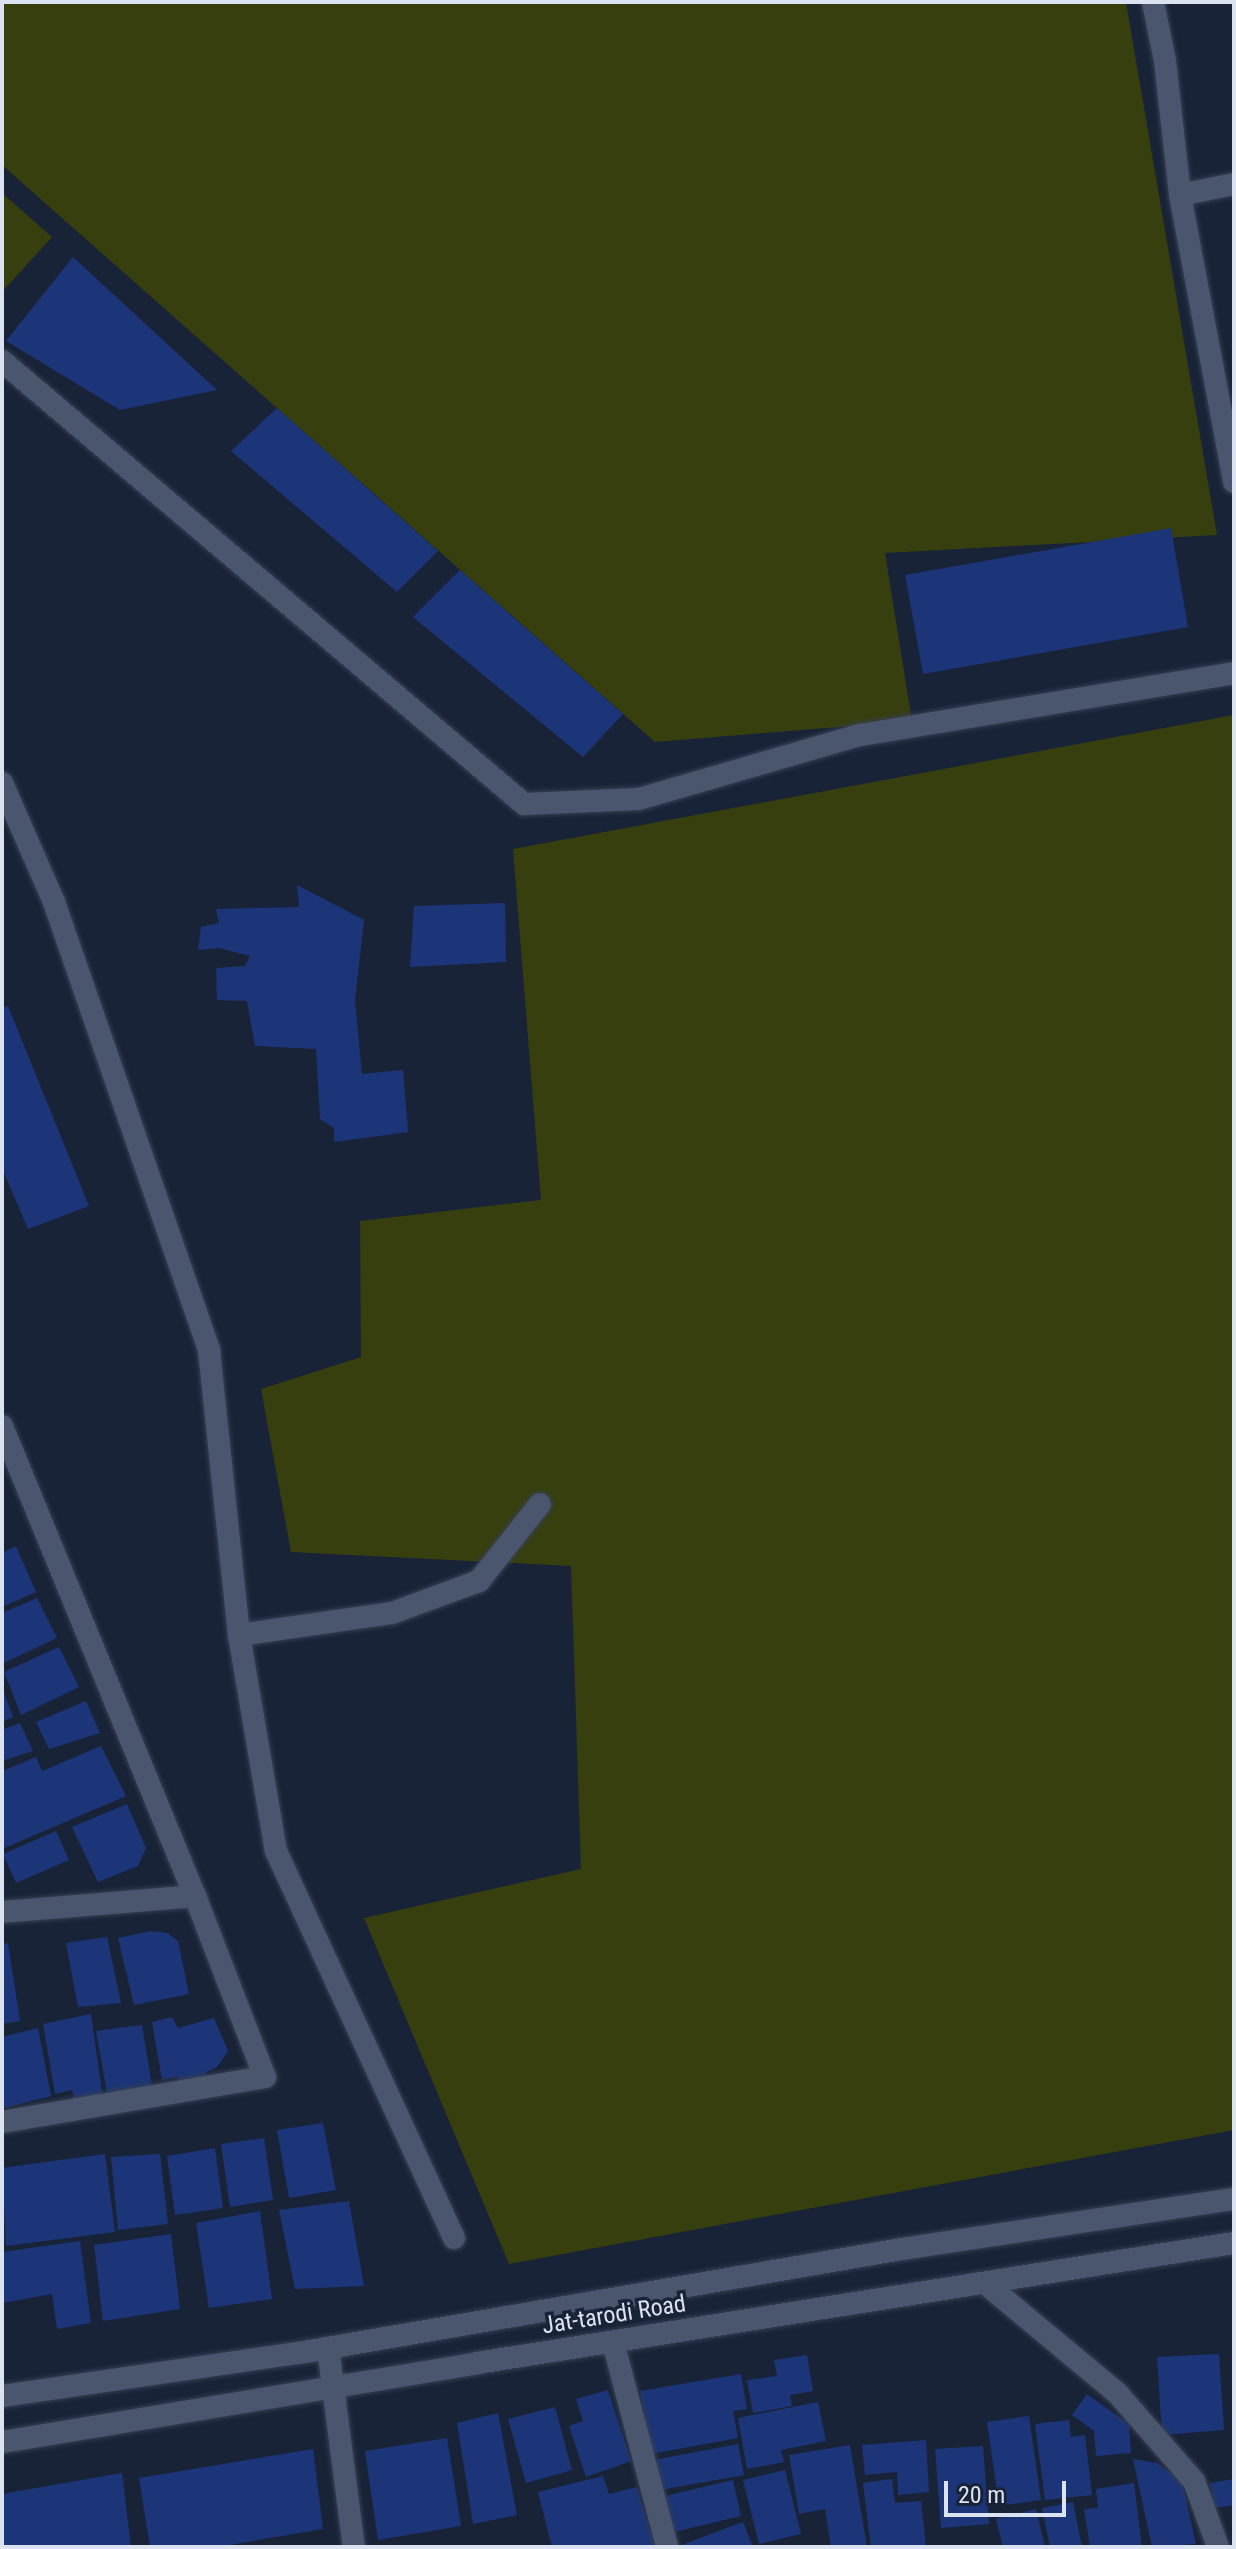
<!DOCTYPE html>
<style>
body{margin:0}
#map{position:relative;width:1236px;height:2549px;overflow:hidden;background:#192338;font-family:"Roboto Condensed",sans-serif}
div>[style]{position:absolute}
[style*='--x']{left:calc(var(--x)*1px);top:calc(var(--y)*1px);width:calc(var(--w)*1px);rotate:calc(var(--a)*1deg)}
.green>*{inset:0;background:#373f0e}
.building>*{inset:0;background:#1c3578}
.roads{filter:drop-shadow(0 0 2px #384051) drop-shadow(0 0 2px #384051)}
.minor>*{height:22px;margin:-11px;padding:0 11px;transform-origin:11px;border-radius:11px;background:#4a566e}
.tertiary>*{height:22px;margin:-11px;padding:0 11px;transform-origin:11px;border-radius:11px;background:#4a566e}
span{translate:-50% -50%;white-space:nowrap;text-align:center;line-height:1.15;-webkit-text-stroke:7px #192338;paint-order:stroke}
.street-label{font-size:24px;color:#dbe3f1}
.frame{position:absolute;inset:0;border:4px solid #dbe3f1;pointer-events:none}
.scale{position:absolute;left:944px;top:2481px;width:122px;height:36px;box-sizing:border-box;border:4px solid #dbe3f1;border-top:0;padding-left:10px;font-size:24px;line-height:28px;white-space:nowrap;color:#dbe3f1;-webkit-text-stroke:6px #192338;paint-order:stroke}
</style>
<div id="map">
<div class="green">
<i style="clip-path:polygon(2px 2px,1126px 2px,1217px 535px,885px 553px,912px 721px,655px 742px,2px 165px)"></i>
<i style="clip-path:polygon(2px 193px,52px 237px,2px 292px)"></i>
<i style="clip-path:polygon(1234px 715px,1234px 2130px,509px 2264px,364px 1918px,581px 1869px,571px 1566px,291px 1552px,261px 1389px,361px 1357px,360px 1221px,541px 1200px,513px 849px)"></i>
</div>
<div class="building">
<i style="clip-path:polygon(73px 257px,217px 390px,120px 410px,6px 341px)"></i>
<i style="clip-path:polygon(277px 408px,438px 551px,397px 592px,231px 451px)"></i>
<i style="clip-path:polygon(1171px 528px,1188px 627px,923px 674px,905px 575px)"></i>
<i style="clip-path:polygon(460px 570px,623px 714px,583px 757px,413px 617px)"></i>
<i style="clip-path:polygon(297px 885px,364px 920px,355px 1000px,362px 1074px,403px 1070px,408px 1132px,334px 1142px,334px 1128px,320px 1119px,316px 1049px,255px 1046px,247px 1001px,217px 1000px,216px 968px,245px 966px,250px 956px,219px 948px,198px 950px,201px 927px,219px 923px,216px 909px,299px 907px)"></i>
<i style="clip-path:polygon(505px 903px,506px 962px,410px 967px,414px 906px)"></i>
<i style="clip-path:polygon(8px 1006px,89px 1206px,28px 1229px,2px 1168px,2px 1008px)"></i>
<i style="clip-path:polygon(16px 1546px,36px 1592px,2px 1607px,2px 1553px)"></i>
<i style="clip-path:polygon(37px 1598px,57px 1638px,2px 1664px,2px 1613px)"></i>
<i style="clip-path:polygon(59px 1647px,79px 1687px,21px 1715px,4px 1672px)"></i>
<i style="clip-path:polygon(2px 1687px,13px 1717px,2px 1722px)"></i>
<i style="clip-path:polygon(86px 1701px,100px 1733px,49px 1749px,36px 1722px)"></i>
<i style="clip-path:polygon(20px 1723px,33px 1751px,2px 1761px,2px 1730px)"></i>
<i style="clip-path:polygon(101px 1746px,126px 1796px,2px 1849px,2px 1771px,36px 1757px,42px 1771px)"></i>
<i style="clip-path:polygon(127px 1804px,146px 1848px,138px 1866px,98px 1882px,72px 1827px)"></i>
<i style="clip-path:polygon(56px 1831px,69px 1860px,16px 1883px,3px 1854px)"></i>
<i style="clip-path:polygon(151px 1931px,167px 1933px,178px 1941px,189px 1994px,134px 2005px,118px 1938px)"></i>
<i style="clip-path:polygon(107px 1937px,121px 2003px,78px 2007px,66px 1943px)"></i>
<i style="clip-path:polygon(8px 1943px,20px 2021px,2px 2024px,2px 1944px)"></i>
<i style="clip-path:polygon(91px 2014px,103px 2099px,75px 2104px,72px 2090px,55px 2094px,43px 2024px)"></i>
<i style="clip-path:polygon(172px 2017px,178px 2028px,214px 2018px,228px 2051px,217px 2067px,205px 2073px,208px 2078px,180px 2084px,177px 2077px,162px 2080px,152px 2022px)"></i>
<i style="clip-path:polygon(142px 2025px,152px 2086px,107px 2093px,96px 2031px)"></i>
<i style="clip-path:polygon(38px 2028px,51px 2096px,4px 2108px,2px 2037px)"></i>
<i style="clip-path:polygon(323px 2123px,336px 2190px,289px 2198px,277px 2130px)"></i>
<i style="clip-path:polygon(264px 2138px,273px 2200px,230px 2207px,221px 2144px)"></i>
<i style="clip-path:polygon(215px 2148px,223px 2208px,175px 2215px,167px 2156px)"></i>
<i style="clip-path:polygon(105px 2154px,115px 2232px,6px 2246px,2px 2168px)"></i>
<i style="clip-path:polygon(160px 2154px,168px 2224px,118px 2230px,111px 2157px)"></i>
<i style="clip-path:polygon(349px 2201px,364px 2286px,295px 2289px,279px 2210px)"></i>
<i style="clip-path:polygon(260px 2211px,272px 2299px,209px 2308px,196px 2223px)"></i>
<i style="clip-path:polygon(171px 2234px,180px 2309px,103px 2321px,94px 2245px)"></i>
<i style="clip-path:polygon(80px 2241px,91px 2323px,57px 2329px,52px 2294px,2px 2303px,2px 2252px)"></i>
<i style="clip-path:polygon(1219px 2354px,1224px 2430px,1162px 2435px,1157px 2357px)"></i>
<i style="clip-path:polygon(807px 2355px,813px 2391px,790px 2395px,792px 2406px,753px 2413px,747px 2380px,777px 2376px,774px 2360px)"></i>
<i style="clip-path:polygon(741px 2374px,747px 2409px,733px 2411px,738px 2438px,651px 2454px,640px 2391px)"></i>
<i style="clip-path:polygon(608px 2390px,631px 2461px,586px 2477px,569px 2426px,583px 2421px,576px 2399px)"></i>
<i style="clip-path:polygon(1087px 2394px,1129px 2424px,1131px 2453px,1096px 2456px,1094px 2431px,1072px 2415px)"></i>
<i style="clip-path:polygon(818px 2402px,826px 2441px,781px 2450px,784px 2462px,747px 2469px,738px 2418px)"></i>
<i style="clip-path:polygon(555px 2407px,572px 2470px,526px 2483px,508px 2419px)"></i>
<i style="clip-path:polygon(498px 2413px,517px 2515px,473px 2524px,457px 2423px)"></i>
<i style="clip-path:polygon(1029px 2416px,1041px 2500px,999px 2506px,987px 2422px)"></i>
<i style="clip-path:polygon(1069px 2420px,1071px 2437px,1085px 2435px,1092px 2495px,1045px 2500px,1035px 2424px)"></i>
<i style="clip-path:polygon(447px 2438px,461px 2526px,378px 2540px,365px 2451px)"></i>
<i style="clip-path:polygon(926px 2440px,929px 2492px,898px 2495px,897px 2472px,865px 2475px,862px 2445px)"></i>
<i style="clip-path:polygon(738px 2444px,744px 2475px,660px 2490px,654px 2460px)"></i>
<i style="clip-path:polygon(850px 2445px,867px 2547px,831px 2547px,825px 2509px,799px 2514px,789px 2455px)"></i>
<i style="clip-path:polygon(983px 2446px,989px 2524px,941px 2528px,935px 2449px)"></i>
<i style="clip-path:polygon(313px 2449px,323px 2529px,218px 2547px,150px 2547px,139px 2478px)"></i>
<i style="clip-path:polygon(1133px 2459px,1157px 2463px,1182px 2481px,1196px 2544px,1152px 2547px)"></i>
<i style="clip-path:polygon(785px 2470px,801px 2534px,759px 2544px,743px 2480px)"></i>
<i style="clip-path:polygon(122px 2473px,131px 2547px,2px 2547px,2px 2494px)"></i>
<i style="clip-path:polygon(603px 2476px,609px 2494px,637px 2487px,655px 2547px,552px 2547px,538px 2492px)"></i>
<i style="clip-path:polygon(892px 2479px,895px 2503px,921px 2501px,926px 2547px,871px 2547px,863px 2483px)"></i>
<i style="clip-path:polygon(1234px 2479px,1234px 2505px,1215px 2508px,1210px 2483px)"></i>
<i style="clip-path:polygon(733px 2480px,741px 2516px,674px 2532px,665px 2496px)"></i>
<i style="clip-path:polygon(1134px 2483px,1142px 2547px,1090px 2547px,1084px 2509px,1098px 2508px,1096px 2489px)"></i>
<i style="clip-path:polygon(1073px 2502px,1082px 2547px,1050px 2547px,1042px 2508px)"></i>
<i style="clip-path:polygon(1036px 2509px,1045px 2547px,1003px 2547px,996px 2519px)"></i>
<i style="clip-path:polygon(743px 2522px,753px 2547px,676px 2547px)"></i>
</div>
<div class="roads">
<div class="minor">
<i style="--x:1153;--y:2;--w:60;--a:78.5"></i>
<i style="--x:1165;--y:61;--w:135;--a:83.6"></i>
<i style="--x:1234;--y:184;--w:55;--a:168.5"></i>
<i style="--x:1180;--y:195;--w:292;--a:79.3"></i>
<i style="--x:2;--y:361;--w:685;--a:40.32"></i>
<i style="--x:524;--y:804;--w:115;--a:-2.5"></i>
<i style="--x:639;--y:799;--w:230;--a:-16.2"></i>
<i style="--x:860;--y:735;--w:379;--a:-9.4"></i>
<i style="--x:2;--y:783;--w:130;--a:66.4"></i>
<i style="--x:54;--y:902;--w:474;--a:70.9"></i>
<i style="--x:209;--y:1350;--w:287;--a:84"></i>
<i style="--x:239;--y:1635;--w:219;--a:80.3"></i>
<i style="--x:276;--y:1851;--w:426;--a:65.3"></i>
<i style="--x:2;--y:1426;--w:508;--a:67.68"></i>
<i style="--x:195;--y:1896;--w:194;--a:68.9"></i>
<i style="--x:265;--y:2077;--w:267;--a:170.3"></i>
<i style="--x:239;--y:1635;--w:155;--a:-8.2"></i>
<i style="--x:392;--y:1613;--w:93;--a:-20.2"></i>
<i style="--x:479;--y:1581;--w:98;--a:-51.6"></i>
<i style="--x:2;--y:1912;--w:194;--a:-4.7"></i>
<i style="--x:985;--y:2283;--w:173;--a:39.8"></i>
<i style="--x:1118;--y:2394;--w:116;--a:48.9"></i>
<i style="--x:1194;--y:2481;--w:70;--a:70"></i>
<i style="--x:613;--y:2342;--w:212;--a:75.2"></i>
<i style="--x:328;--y:2348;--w:201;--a:82.6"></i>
</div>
<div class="tertiary">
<i style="--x:2;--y:2396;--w:311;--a:-8.3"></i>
<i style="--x:310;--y:2351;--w:601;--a:-9.78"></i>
<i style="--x:902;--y:2249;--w:336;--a:-8.6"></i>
<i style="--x:2;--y:2442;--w:482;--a:-9.4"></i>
<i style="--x:477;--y:2363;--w:766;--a:-9.01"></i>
</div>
</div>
<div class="street-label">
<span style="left:614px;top:2315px;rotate:-9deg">Jat-tarodi Road</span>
</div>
<div class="frame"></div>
<div class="scale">20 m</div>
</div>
